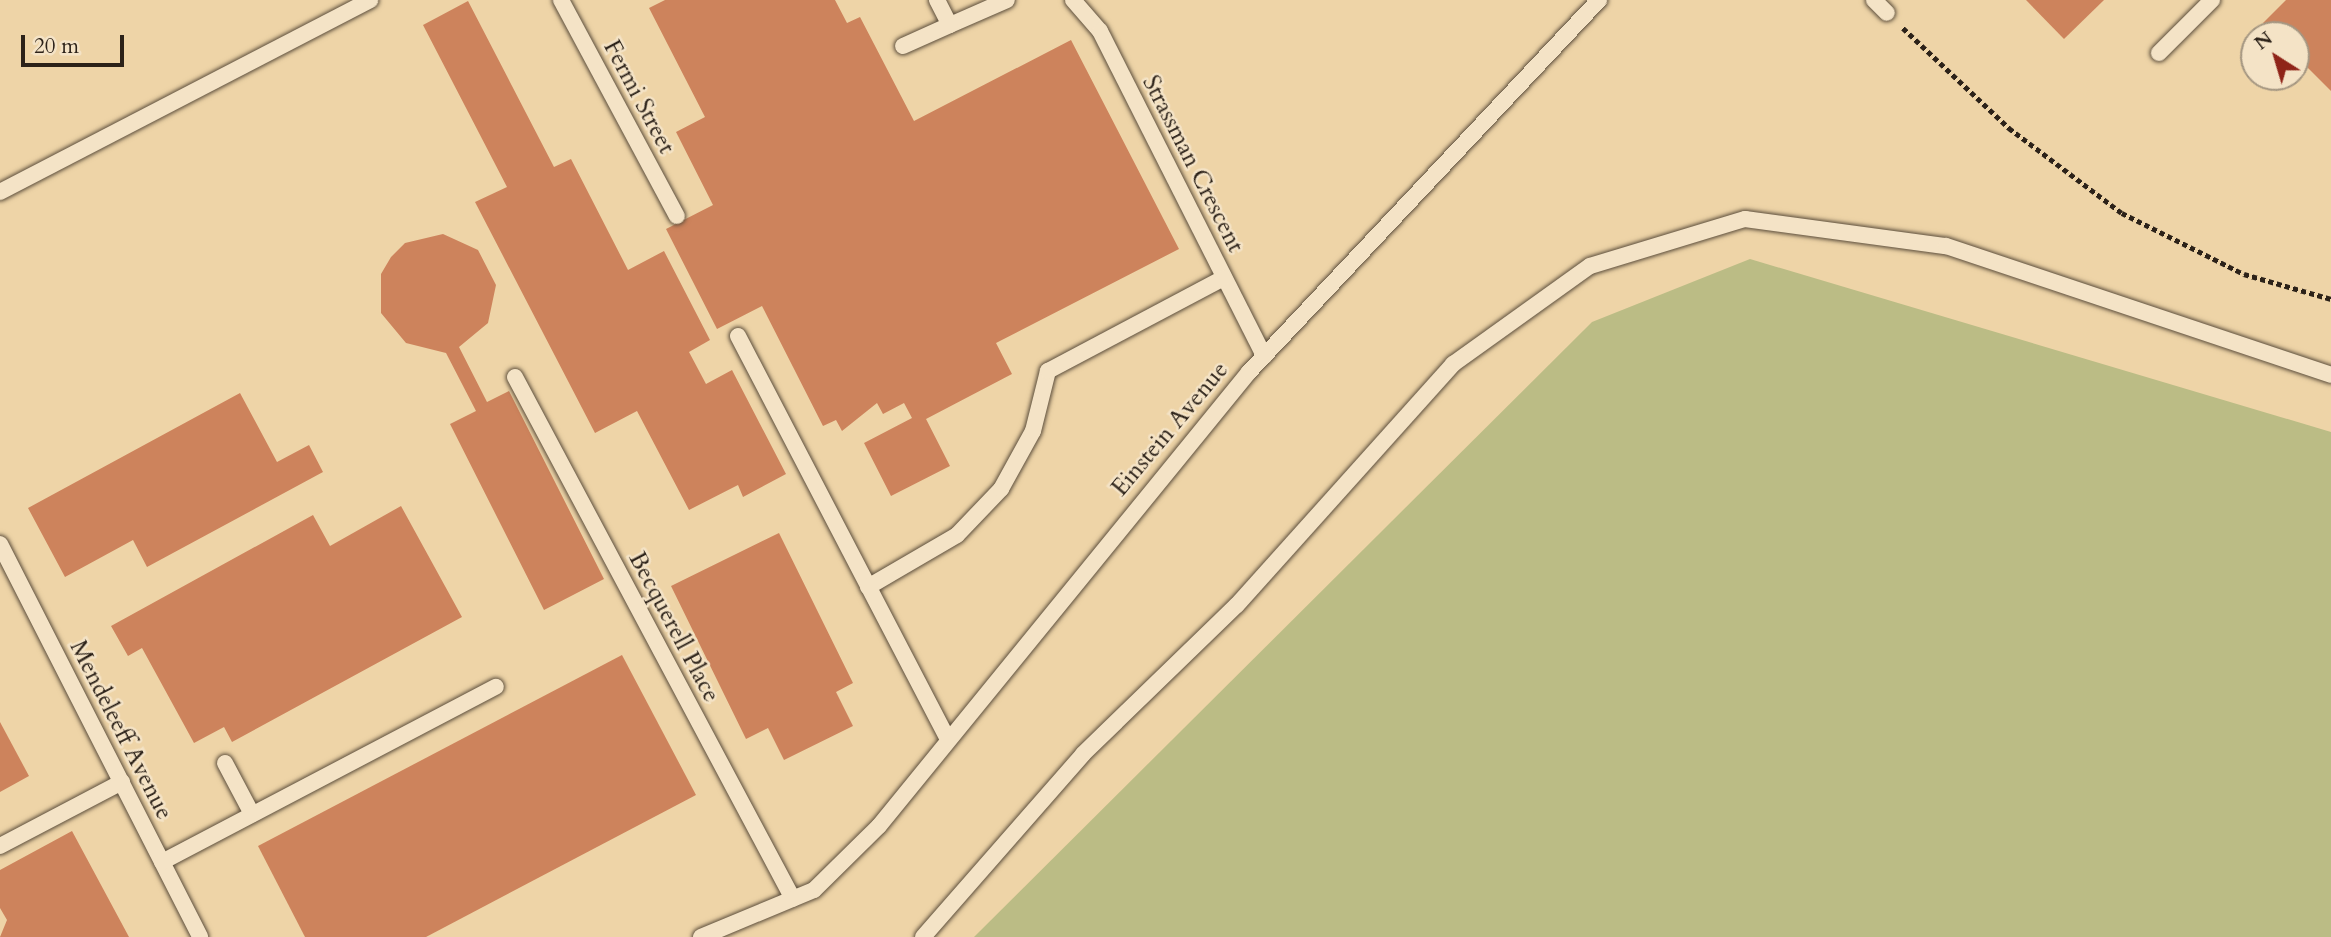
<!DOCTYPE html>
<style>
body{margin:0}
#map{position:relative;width:2331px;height:937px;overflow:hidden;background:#eed4a7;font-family:Cardo,serif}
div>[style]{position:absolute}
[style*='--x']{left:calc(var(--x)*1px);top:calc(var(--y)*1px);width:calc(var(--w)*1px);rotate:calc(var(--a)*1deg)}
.green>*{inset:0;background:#bbbc85}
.building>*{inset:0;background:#cd835c}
.path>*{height:4.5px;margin-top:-2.25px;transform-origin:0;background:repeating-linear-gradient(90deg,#2c2219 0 5px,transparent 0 8.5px)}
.roads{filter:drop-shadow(0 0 2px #5c4e3c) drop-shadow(0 0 2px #5c4e3c)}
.service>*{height:16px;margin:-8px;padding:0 8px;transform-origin:8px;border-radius:8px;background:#f4e3c6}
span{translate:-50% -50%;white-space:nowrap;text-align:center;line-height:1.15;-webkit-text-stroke:5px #f4e3c6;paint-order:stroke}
.street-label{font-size:24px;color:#2c2219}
.north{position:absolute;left:2240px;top:21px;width:70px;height:70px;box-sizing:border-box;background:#f4e3c6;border:2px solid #a49681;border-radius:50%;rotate:323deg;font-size:19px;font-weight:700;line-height:28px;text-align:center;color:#2c2219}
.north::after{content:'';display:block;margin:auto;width:24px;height:32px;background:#8f2418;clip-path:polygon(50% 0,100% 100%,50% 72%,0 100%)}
.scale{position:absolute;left:21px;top:35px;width:103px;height:32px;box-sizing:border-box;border:4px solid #2c2219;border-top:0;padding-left:9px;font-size:21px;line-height:24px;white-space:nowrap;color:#2c2219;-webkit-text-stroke:5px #f4e3c6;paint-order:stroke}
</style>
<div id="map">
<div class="green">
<i style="clip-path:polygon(1750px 259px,2331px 432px,2331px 937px,974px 937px,1592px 322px)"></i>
</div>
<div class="building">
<i style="clip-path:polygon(665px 0,835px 0,847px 23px,860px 17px,914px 121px,1071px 40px,1179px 249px,996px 343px,1012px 374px,926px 419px,950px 466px,891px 496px,864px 443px,912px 418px,904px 403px,883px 414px,877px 403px,842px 431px,836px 420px,823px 426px,762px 306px,717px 329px,666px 229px,713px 205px,676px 132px,705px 117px,649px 8px)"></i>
<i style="clip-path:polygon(2026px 0,2104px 0,2064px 39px)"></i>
<i style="clip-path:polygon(2286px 0,2331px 0,2331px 91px,2296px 56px,2296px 35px,2275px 35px,2263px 23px)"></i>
<i style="clip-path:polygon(468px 1px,554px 167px,571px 159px,628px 270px,664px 251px,710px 340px,689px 352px,706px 384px,732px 370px,786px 474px,743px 497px,738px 485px,689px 510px,637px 411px,595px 433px,475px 202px,507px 187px,423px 25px)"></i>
<i style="clip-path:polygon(443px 234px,478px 250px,496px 285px,488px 323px,459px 347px,487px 402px,509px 391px,604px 579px,544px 610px,450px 424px,476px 411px,446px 353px,406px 343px,381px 313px,381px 274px,391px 257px,405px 243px)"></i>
<i style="clip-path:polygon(240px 393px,277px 462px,309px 445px,323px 472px,147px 567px,133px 540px,65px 577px,28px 508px)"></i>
<i style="clip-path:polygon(401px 506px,462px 617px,232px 742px,224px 727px,194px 743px,142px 648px,128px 656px,111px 626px,313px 515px,330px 546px)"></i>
<i style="clip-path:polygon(779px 533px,853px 683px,836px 692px,853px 726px,784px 760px,768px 728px,746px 739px,671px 586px)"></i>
<i style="clip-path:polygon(622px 655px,696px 795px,426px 937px,305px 937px,258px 846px)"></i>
<i style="clip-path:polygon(0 722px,29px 776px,0 792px)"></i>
<i style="clip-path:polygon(72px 831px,129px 937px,0 937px,7px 920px,0 908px,0 870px)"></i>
</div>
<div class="path">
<i style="--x:1903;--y:28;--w:146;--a:43.3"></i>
<i style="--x:2009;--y:128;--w:141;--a:37"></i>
<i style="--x:2122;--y:213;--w:136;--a:26.6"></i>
<i style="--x:2244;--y:274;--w:91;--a:16"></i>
</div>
<div class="roads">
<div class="service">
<i style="--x:561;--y:0;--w:245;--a:61.8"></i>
<i style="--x:937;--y:0;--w:28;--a:63"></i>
<i style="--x:950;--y:25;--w:62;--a:-23.7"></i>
<i style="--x:1073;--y:0;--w:41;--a:48.9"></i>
<i style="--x:1100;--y:31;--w:364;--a:63.2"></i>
<i style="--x:1874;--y:0;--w:18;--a:45"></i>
<i style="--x:903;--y:46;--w:51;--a:-24.1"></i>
<i style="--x:2159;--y:53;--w:75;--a:-45"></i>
<i style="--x:0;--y:192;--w:417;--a:-27.4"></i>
<i style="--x:738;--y:336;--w:455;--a:62.5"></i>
<i style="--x:515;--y:377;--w:591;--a:61.96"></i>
<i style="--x:0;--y:544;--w:441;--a:63"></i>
<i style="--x:868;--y:587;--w:103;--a:-30.3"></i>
<i style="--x:957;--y:535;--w:64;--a:-46.3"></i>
<i style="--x:1001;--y:489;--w:66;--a:-61.1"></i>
<i style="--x:1033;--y:431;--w:62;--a:-76"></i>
<i style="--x:1048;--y:371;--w:199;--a:-27.9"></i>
<i style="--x:225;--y:763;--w:58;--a:62.1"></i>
<i style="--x:0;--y:846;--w:138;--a:-27.7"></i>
<i style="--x:162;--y:862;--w:377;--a:-27.7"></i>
<i style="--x:701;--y:937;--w:122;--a:-22.6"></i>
<i style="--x:814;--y:890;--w:91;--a:-44.6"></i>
<i style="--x:879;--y:826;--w:586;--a:-50.82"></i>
<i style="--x:1249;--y:372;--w:511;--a:-46.75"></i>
<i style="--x:923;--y:937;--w:243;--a:-48.8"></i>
<i style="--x:1083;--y:754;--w:214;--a:-44.1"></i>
<i style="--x:1237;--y:605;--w:324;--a:-48.1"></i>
<i style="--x:1453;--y:364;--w:168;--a:-35.6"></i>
<i style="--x:1590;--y:266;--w:162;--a:-16.9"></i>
<i style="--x:1745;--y:219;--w:203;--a:7.7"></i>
<i style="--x:1946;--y:246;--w:406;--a:18.5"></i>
</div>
</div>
<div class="street-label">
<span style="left:639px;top:97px;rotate:62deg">Fermi Street</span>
<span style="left:1193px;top:164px;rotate:63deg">Strassman Crescent</span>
<span style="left:1170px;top:429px;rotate:-50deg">Einstein Avenue</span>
<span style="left:674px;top:627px;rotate:62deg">Becquerell Place</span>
<span style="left:121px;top:730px;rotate:63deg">Mendeleeff Avenue</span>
</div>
<div class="north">N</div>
<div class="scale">20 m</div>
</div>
